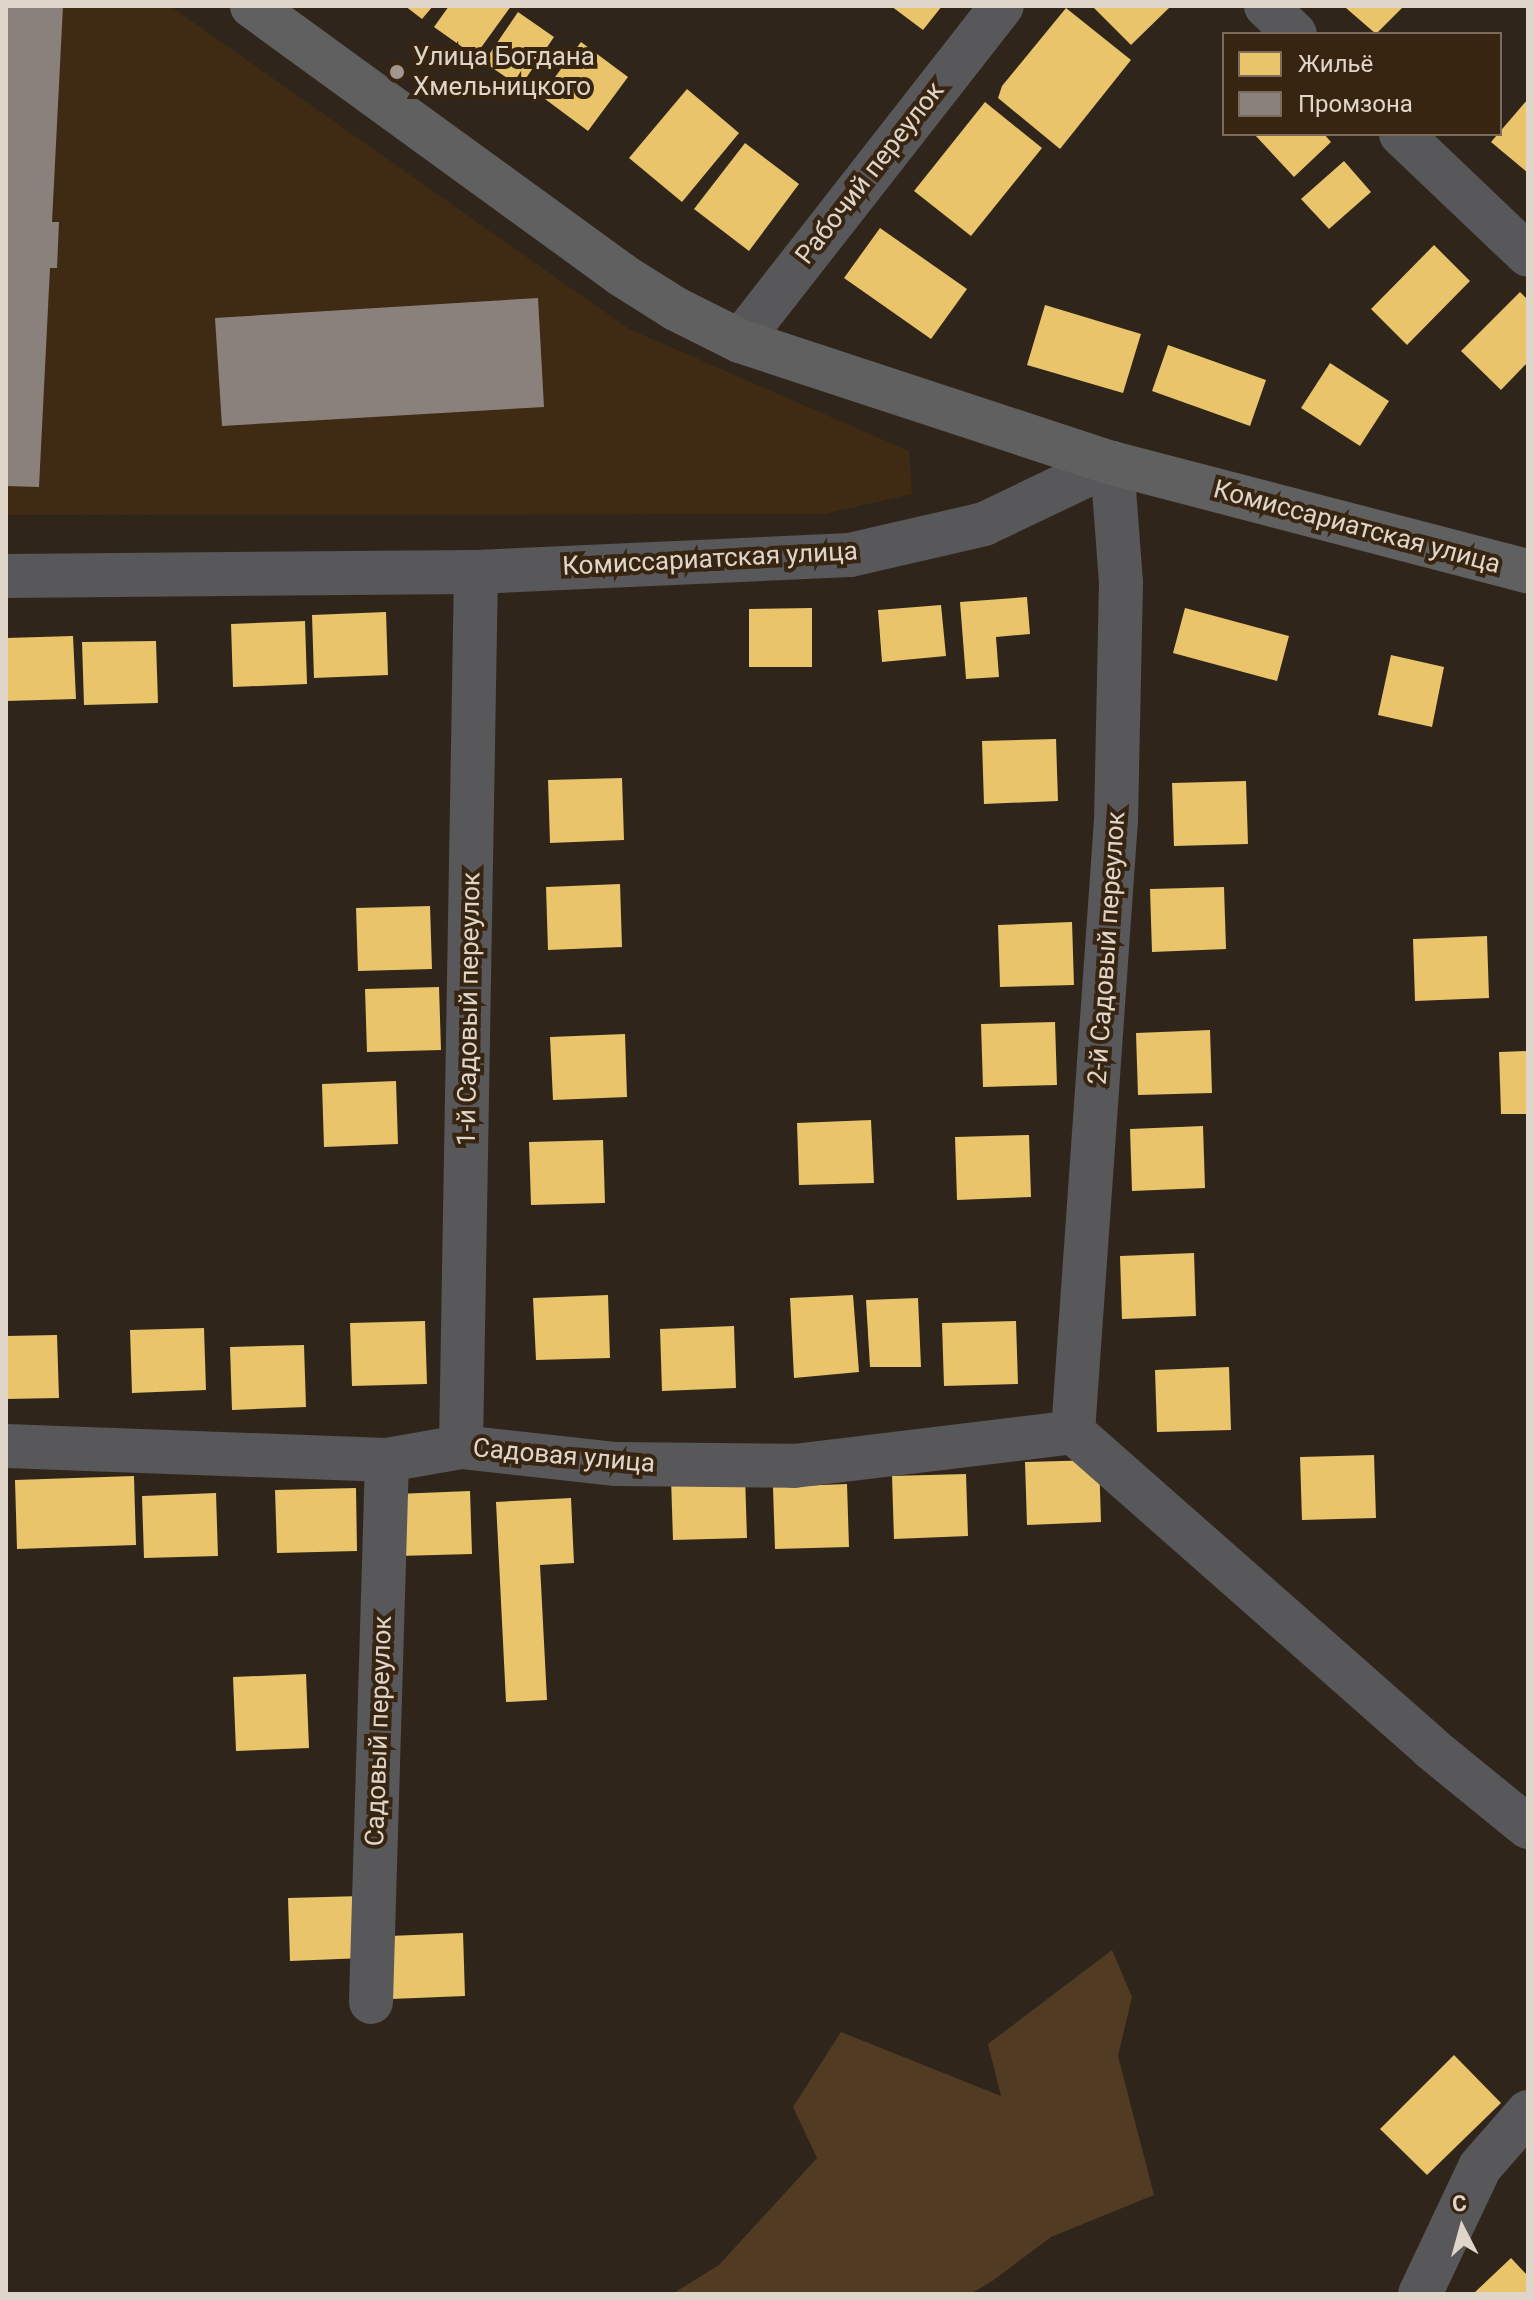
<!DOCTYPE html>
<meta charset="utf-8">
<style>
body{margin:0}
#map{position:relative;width:1534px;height:2300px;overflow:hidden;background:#2f251a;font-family:Roboto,sans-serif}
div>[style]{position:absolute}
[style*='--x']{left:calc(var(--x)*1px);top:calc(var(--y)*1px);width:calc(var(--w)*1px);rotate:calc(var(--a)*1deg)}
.built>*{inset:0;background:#3f2b14}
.green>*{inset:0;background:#513b23}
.homes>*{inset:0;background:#e9c46a}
.industry>*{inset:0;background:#8a817c}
.minor>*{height:44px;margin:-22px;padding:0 22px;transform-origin:22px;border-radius:22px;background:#585759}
.major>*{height:44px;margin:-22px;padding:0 22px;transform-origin:22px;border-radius:22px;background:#616060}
.dots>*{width:22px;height:22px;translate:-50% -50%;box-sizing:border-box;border:4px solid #372512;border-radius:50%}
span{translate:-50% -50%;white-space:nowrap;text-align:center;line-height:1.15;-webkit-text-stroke:8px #372512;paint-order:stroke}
.poi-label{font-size:26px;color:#e0d5c9}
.left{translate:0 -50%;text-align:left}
.street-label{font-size:26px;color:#e0d5c9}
.frame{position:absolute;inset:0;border:8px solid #e0d5c9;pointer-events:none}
.legend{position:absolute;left:1222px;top:32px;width:280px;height:104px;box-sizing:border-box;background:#372512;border:2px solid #7b6b5b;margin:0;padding:10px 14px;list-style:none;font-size:24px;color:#e0d5c9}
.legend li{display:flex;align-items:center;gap:16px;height:40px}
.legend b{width:40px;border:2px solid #7b6b5b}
.north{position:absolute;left:1422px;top:2188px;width:80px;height:80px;-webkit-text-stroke:6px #372512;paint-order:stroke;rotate:354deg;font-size:22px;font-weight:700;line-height:32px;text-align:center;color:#e0d5c9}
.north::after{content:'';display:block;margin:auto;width:28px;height:36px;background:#e0d5c9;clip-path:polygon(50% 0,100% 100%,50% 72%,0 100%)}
</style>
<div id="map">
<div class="built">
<i style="clip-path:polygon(6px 6px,170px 6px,629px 329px,909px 451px,912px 494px,824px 514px,6px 515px)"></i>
</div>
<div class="green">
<i style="clip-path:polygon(1112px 1950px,1132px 1997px,1118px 2056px,1154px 2195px,1051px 2237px,991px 2282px,970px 2294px,672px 2294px,719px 2265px,817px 2158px,793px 2107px,841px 2032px,1001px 2096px,988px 2044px)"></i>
</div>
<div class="homes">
<i style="clip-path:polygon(405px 6px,433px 6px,422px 19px)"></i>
<i style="clip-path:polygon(449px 6px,511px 6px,475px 56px,434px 27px)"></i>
<i style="clip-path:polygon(891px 6px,942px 6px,923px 30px)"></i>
<i style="clip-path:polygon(1092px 6px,1171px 6px,1131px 45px)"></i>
<i style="clip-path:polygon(1348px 6px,1404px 6px,1376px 34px,1346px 8px)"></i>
<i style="clip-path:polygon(1066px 8px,1131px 60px,1060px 149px,998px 98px,1002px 86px)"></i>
<i style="clip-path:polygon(518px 12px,554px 37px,520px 87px,484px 62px)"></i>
<i style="clip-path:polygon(581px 42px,628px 77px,588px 131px,541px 96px)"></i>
<i style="clip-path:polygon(687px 89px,739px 133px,682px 202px,629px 158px)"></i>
<i style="clip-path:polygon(1528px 99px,1528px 173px,1491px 142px)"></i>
<i style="clip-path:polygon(985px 102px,1042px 148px,971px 236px,914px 191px)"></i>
<i style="clip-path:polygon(1254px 134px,1324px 134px,1331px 142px,1294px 177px)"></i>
<i style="clip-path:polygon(745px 143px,799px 184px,749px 251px,694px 209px)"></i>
<i style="clip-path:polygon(1344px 161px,1371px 192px,1329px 229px,1301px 199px)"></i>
<i style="clip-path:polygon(880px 228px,967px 289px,931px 339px,844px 278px)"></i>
<i style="clip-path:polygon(1434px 245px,1470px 281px,1407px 345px,1371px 309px)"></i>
<i style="clip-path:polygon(1520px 292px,1528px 300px,1528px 362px,1501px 390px,1461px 351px)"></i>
<i style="clip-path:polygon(1045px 305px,1141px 334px,1123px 393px,1027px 365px)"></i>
<i style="clip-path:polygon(1168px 345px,1266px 380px,1250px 426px,1152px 391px)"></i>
<i style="clip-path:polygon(1330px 363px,1389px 401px,1360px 446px,1301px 408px)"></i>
<i style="clip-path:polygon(1027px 597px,1030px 634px,996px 637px,999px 677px,966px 679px,960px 602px)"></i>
<i style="clip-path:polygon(941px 605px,946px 656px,882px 662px,878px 610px)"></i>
<i style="clip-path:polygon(812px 608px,812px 667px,749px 667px,749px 609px)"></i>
<i style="clip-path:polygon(1185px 608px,1289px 636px,1277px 681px,1173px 653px)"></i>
<i style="clip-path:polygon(386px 612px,388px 675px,314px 678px,312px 615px)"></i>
<i style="clip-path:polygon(305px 621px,307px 684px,233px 687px,231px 624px)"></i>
<i style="clip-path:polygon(73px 636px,76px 699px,6px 701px,6px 638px)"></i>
<i style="clip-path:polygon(156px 641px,158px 703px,84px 705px,82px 642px)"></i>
<i style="clip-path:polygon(1391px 655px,1444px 667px,1432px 727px,1378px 715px)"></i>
<i style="clip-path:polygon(1056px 739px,1058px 801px,984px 804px,982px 741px)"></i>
<i style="clip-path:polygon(622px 778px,624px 840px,550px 843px,548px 780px)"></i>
<i style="clip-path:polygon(1246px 781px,1248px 844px,1174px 846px,1172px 783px)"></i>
<i style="clip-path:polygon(620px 884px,622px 947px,548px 950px,546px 887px)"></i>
<i style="clip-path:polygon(1224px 887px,1226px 949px,1152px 952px,1150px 889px)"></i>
<i style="clip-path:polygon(430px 906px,432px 969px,358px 971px,356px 908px)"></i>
<i style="clip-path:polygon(1072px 922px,1074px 985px,1000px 987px,998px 925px)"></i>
<i style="clip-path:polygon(1487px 936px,1489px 998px,1415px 1001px,1413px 939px)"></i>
<i style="clip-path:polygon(439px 987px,441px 1050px,367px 1052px,365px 989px)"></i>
<i style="clip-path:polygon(1055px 1022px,1057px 1085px,983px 1087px,981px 1024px)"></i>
<i style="clip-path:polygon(1210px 1030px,1212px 1093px,1138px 1095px,1136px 1033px)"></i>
<i style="clip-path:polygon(625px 1034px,627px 1097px,553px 1100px,550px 1037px)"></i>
<i style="clip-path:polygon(1528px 1051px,1528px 1114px,1501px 1114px,1499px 1052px)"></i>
<i style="clip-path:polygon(396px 1081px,398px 1144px,324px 1147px,322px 1084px)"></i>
<i style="clip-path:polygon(871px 1120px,874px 1183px,799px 1185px,797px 1123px)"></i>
<i style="clip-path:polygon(1203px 1126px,1205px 1188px,1132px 1191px,1130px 1129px)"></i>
<i style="clip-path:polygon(1029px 1135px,1031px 1197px,957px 1200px,955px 1137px)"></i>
<i style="clip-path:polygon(603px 1140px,605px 1203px,531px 1205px,529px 1142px)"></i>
<i style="clip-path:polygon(1194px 1253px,1196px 1316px,1122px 1319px,1120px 1256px)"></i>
<i style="clip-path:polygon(608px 1295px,610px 1358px,536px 1360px,533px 1298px)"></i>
<i style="clip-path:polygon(853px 1295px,859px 1372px,794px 1378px,790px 1298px)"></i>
<i style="clip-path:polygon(918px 1298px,921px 1367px,870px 1367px,866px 1300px)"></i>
<i style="clip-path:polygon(425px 1321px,427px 1384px,352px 1386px,350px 1323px)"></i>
<i style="clip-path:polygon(1016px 1321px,1018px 1384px,944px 1386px,942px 1323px)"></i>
<i style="clip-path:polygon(734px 1326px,736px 1388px,662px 1391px,660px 1329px)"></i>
<i style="clip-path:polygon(204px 1328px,206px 1390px,132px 1393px,130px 1330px)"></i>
<i style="clip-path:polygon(57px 1335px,59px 1398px,6px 1399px,6px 1336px)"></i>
<i style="clip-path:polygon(304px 1345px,306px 1407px,232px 1410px,230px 1347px)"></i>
<i style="clip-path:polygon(1229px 1367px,1231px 1430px,1157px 1432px,1155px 1370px)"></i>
<i style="clip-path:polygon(1374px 1455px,1376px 1518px,1302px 1520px,1300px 1457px)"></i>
<i style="clip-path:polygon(1099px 1460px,1101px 1522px,1027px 1525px,1025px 1462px)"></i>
<i style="clip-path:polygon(966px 1474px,968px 1536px,894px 1539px,892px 1476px)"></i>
<i style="clip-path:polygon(745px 1475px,747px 1538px,673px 1540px,671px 1478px)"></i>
<i style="clip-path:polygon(134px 1476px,136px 1545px,17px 1549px,15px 1480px)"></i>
<i style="clip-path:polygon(847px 1484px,849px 1547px,775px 1549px,773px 1487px)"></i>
<i style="clip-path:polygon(356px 1488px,357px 1551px,277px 1553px,275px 1490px)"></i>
<i style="clip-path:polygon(470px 1491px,472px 1554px,398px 1556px,396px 1494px)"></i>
<i style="clip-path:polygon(216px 1493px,218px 1556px,144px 1558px,142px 1496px)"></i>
<i style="clip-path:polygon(571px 1498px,574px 1563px,540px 1565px,547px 1700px,506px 1702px,496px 1502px)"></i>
<i style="clip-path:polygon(306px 1674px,309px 1748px,236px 1751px,233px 1677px)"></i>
<i style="clip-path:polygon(362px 1896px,364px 1958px,290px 1961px,288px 1898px)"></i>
<i style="clip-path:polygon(463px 1933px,465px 1996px,391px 1999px,389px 1936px)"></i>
<i style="clip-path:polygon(1454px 2055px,1501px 2103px,1427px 2175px,1380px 2129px)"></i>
<i style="clip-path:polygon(1511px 2258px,1528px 2276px,1528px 2294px,1473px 2294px)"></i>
</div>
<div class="industry">
<i style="clip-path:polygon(6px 6px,63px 6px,52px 222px,59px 222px,57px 268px,50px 268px,39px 487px,6px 486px)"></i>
<i style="clip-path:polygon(538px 298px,544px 407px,222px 426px,215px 318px)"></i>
</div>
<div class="minor">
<i style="--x:1266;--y:6;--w:40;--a:44"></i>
<i style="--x:1401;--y:134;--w:175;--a:43.6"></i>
<i style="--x:740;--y:341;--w:425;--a:-52"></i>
<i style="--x:6;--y:576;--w:470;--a:-0.5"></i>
<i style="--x:476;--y:572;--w:374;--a:-2.6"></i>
<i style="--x:850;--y:555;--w:138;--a:-13"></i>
<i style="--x:984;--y:524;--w:142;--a:-25.5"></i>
<i style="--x:1112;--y:463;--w:119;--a:85.7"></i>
<i style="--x:1121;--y:582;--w:238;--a:91.2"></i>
<i style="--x:1116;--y:820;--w:614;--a:94.02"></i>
<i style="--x:1073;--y:1432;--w:478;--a:41.4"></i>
<i style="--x:1431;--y:1748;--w:125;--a:39.2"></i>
<i style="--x:6;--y:1446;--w:381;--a:2.1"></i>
<i style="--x:387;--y:1460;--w:75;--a:-10"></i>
<i style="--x:461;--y:1447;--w:156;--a:6.3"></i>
<i style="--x:616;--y:1464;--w:178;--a:0.6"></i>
<i style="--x:794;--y:1466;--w:281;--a:-6.9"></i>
<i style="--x:461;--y:1447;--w:875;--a:-89.02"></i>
<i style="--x:371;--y:2002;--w:542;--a:-88.31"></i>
<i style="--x:1420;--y:2294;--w:140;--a:-64.7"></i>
<i style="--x:1480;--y:2167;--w:73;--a:-48.9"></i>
</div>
<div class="major">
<i style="--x:252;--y:6;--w:457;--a:36"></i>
<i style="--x:622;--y:275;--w:64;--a:32.2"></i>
<i style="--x:676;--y:309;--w:72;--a:26.6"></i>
<i style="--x:740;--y:341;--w:391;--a:18.2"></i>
<i style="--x:1112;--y:463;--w:430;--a:14.6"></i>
</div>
<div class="dots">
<i style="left:397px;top:72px;background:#a2978c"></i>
</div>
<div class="poi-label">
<span class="left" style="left:413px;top:72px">Улица Богдана<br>Хмельницкого</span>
</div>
<div class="street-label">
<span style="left:870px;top:173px;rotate:-52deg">Рабочий переулок</span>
<span style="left:1357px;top:527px;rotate:15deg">Комиссариатская улица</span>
<span style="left:710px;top:559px;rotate:-3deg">Комиссариатская улица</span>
<span style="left:1107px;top:948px;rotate:-86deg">2-й Садовый переулок</span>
<span style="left:469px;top:1009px;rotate:-89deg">1-й Садовый переулок</span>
<span style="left:564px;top:1456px;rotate:5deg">Садовая улица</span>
<span style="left:379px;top:1731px;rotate:-88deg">Садовый переулок</span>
</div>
<div class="frame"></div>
<ul class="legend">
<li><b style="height:22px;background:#e9c46a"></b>Жильё</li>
<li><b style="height:22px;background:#8a817c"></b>Промзона</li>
</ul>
<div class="north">С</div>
</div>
